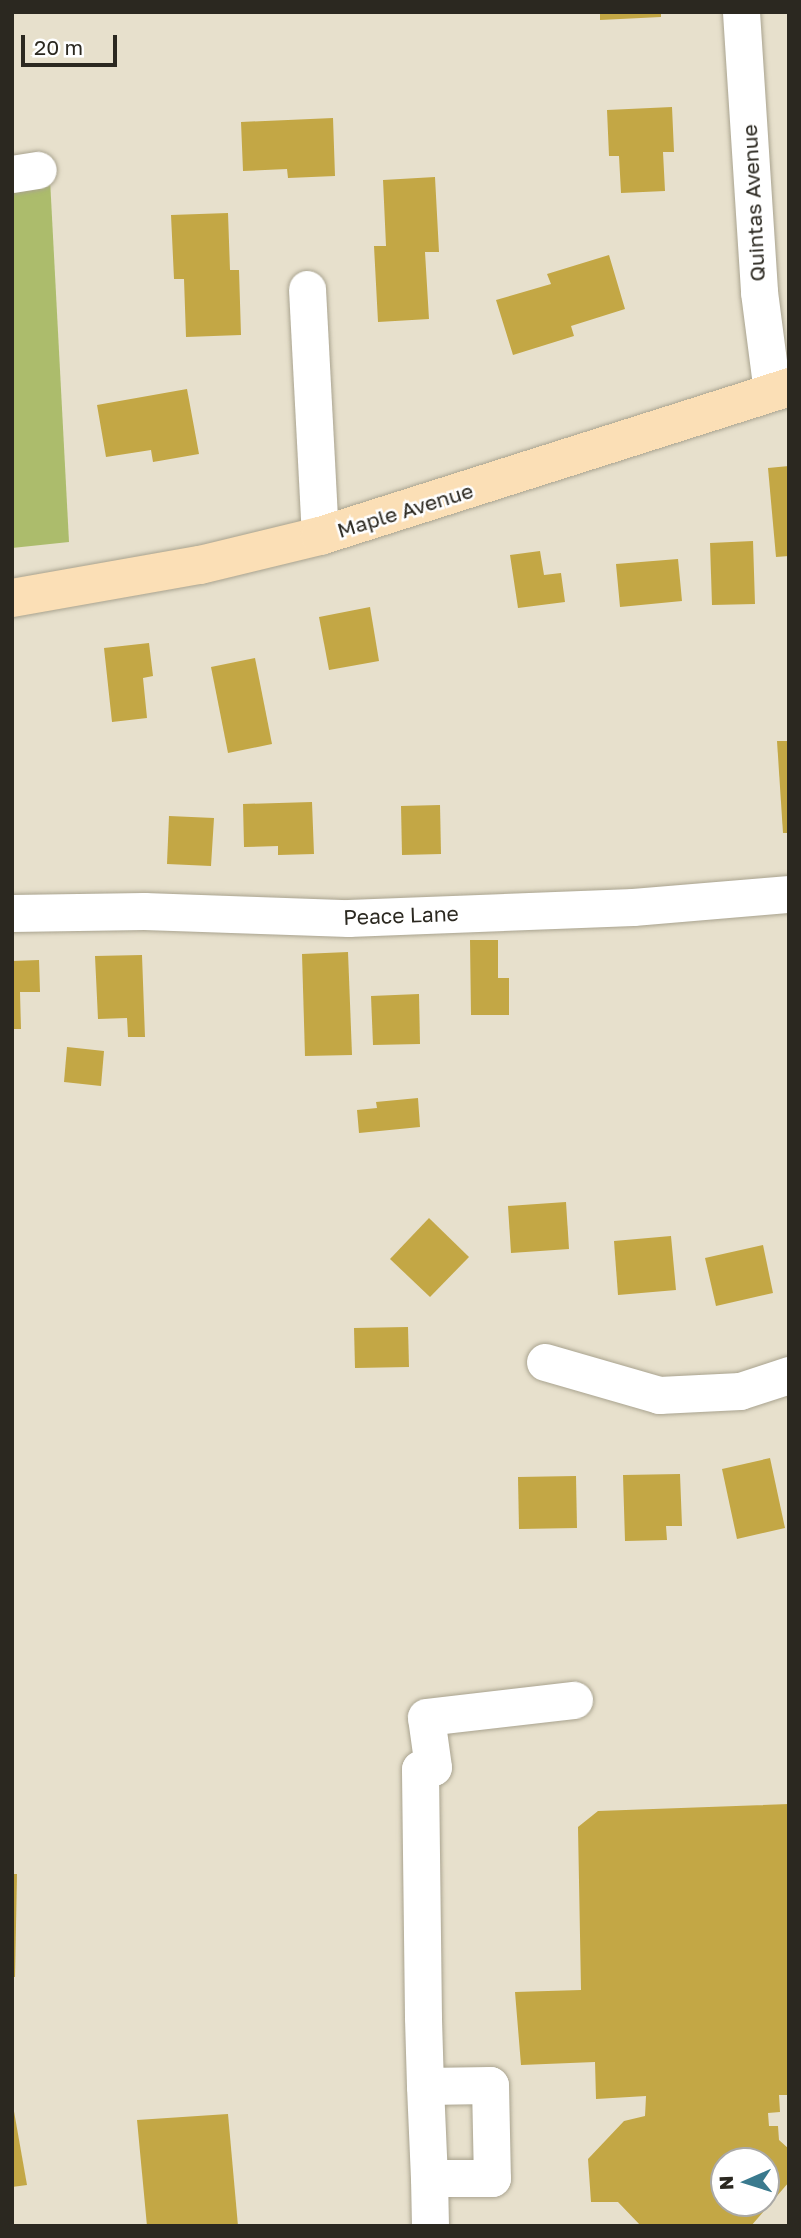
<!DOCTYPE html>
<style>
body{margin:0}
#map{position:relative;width:801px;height:2238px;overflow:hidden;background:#e7e0cc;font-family:"Golos Text",sans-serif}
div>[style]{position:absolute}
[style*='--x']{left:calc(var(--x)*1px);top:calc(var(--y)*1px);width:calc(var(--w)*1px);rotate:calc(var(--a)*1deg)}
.green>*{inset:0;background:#acbc6c}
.building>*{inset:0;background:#c3a745}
.roads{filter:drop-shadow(0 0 2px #a9a38f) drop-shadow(0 0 2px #a9a38f)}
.minor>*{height:37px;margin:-18.5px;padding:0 18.5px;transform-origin:18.5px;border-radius:18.5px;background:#fff}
.major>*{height:38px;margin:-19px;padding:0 19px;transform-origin:19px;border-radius:19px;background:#fbdfb6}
span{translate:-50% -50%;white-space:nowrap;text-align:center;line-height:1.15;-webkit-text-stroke:5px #fff;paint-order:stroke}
.street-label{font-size:21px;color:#2b2820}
.frame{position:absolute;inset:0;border:14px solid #2b2820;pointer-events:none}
.north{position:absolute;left:710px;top:2147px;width:70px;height:70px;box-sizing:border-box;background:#fff;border:2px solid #aaa9a6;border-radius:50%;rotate:267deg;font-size:19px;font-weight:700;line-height:28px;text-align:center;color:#2b2820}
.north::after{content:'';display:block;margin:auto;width:24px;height:32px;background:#3a7a8e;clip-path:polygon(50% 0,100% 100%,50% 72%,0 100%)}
.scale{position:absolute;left:21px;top:35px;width:96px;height:32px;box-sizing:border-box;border:4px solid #2b2820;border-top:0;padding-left:9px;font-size:21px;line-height:24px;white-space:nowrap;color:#2b2820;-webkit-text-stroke:5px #fff;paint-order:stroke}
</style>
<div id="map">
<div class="green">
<i style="clip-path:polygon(50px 179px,69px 542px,12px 548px,12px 184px)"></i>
</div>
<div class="building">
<i style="clip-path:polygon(600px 12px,661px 12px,661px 17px,600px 20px)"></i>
<i style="clip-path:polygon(672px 107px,674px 152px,663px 152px,665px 191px,621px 193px,619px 156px,609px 156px,607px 110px)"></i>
<i style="clip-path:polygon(333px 118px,335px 176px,288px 178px,287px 169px,243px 171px,241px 122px)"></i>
<i style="clip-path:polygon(435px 177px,439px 252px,425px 252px,429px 319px,378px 322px,374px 246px,386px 246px,383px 180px)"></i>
<i style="clip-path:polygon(228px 213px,230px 270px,239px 270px,241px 335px,186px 337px,184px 279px,174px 279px,171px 215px)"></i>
<i style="clip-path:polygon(609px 255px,625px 309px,571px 326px,574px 336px,513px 355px,496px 300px,551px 284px,547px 274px)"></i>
<i style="clip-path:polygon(187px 389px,199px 454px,153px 462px,151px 450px,106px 457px,97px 405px)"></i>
<i style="clip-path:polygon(789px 466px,789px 556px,776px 557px,768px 468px)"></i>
<i style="clip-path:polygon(753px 541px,755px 604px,712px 605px,710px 543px)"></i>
<i style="clip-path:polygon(540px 551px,544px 575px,561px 573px,565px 602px,518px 608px,510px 555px)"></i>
<i style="clip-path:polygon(678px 559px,682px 601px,620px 607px,616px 564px)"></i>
<i style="clip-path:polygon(370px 607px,379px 661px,329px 670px,319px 617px)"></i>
<i style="clip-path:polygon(149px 643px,153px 676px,143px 678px,147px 718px,112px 722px,104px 648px)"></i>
<i style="clip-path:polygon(255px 658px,272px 744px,228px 753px,211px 667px)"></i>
<i style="clip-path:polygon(777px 741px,789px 741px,789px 833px,783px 833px)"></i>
<i style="clip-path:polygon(312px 802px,314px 854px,278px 855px,278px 846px,244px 847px,243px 804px)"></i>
<i style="clip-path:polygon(440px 805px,441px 854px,402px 855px,401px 806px)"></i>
<i style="clip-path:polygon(169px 816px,214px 818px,211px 866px,167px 864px)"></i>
<i style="clip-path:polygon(470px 940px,498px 940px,498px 978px,509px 978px,509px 1015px,471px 1015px)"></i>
<i style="clip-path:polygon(348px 952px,352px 1055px,305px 1056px,302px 954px)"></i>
<i style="clip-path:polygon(142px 955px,145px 1037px,128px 1037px,127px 1018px,98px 1019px,95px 956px)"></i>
<i style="clip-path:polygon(39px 960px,40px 992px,20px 992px,21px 1029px,12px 1029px,12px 961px)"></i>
<i style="clip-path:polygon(419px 994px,420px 1044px,373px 1045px,371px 996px)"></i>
<i style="clip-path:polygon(67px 1047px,104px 1051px,101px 1086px,64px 1082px)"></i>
<i style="clip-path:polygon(418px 1098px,420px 1127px,359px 1133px,357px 1110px,377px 1108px,376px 1102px)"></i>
<i style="clip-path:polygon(566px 1202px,569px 1249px,511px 1253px,508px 1206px)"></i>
<i style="clip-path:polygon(429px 1218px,469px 1257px,430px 1297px,390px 1259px)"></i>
<i style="clip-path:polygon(671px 1236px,676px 1290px,618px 1295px,614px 1241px)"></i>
<i style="clip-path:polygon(763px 1245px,773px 1293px,716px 1306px,705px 1258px)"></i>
<i style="clip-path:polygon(408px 1327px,409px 1367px,355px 1368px,354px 1328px)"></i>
<i style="clip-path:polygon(770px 1458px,785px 1528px,737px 1539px,722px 1469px)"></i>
<i style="clip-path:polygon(680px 1474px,682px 1526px,666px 1526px,667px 1540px,625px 1541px,623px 1475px)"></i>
<i style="clip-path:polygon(576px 1476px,577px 1528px,519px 1529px,518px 1477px)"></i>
<i style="clip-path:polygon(evenodd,789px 1804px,789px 2095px,779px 2095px,780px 2112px,768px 2113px,769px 2126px,778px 2126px,779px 2140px,789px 2149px,789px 2182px,751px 2226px,641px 2226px,618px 2202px,591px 2202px,588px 2159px,624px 2121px,645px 2116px,646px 2096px,596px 2099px,595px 2062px,521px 2065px,515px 1992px,581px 1990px,578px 1827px,598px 1811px,789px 1804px,724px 2161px,766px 2161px,766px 2203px,724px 2203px,724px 2161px)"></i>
<i style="clip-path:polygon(12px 1874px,17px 1874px,15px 1977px,12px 1977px)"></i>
<i style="clip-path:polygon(12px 2100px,27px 2185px,12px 2187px)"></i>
<i style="clip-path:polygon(228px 2114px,238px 2226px,147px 2226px,137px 2120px)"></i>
</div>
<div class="roads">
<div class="minor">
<i style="--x:741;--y:12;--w:281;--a:86.3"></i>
<i style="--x:759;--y:292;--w:101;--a:82.6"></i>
<i style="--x:12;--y:174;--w:26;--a:-9"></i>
<i style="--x:307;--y:289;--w:247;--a:87"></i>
<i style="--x:12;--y:913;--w:132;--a:-0.9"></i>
<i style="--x:144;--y:911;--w:204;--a:2"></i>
<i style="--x:348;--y:918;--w:285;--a:-2.2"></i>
<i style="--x:633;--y:907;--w:157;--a:-4.8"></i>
<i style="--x:545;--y:1362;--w:119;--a:16.1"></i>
<i style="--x:659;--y:1395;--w:81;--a:-2.8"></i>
<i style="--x:740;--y:1391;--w:52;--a:-18.1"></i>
<i style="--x:425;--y:2086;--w:65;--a:-0.9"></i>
<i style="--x:490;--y:2085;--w:93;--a:88.8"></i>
<i style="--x:492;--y:2178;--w:63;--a:180"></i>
<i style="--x:429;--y:2178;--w:92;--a:-92.5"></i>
<i style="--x:425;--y:2086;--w:69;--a:-91.7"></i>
<i style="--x:423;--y:2017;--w:248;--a:-90.7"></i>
<i style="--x:420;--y:1769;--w:13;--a:-9"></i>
<i style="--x:433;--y:1767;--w:50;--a:-98"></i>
<i style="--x:426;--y:1717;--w:149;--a:-6.6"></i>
<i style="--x:429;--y:2178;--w:48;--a:88.8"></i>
</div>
<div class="major">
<i style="--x:12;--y:598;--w:191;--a:-10"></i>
<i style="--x:200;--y:565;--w:123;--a:-13.6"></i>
<i style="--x:320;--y:536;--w:492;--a:-17.6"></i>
</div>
</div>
<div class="street-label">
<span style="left:753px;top:203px;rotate:-93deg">Quintas Avenue</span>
<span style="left:405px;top:510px;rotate:-17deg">Maple Avenue</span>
<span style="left:401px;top:915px;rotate:-2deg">Peace Lane</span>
</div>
<div class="frame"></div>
<div class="north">N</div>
<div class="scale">20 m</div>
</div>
